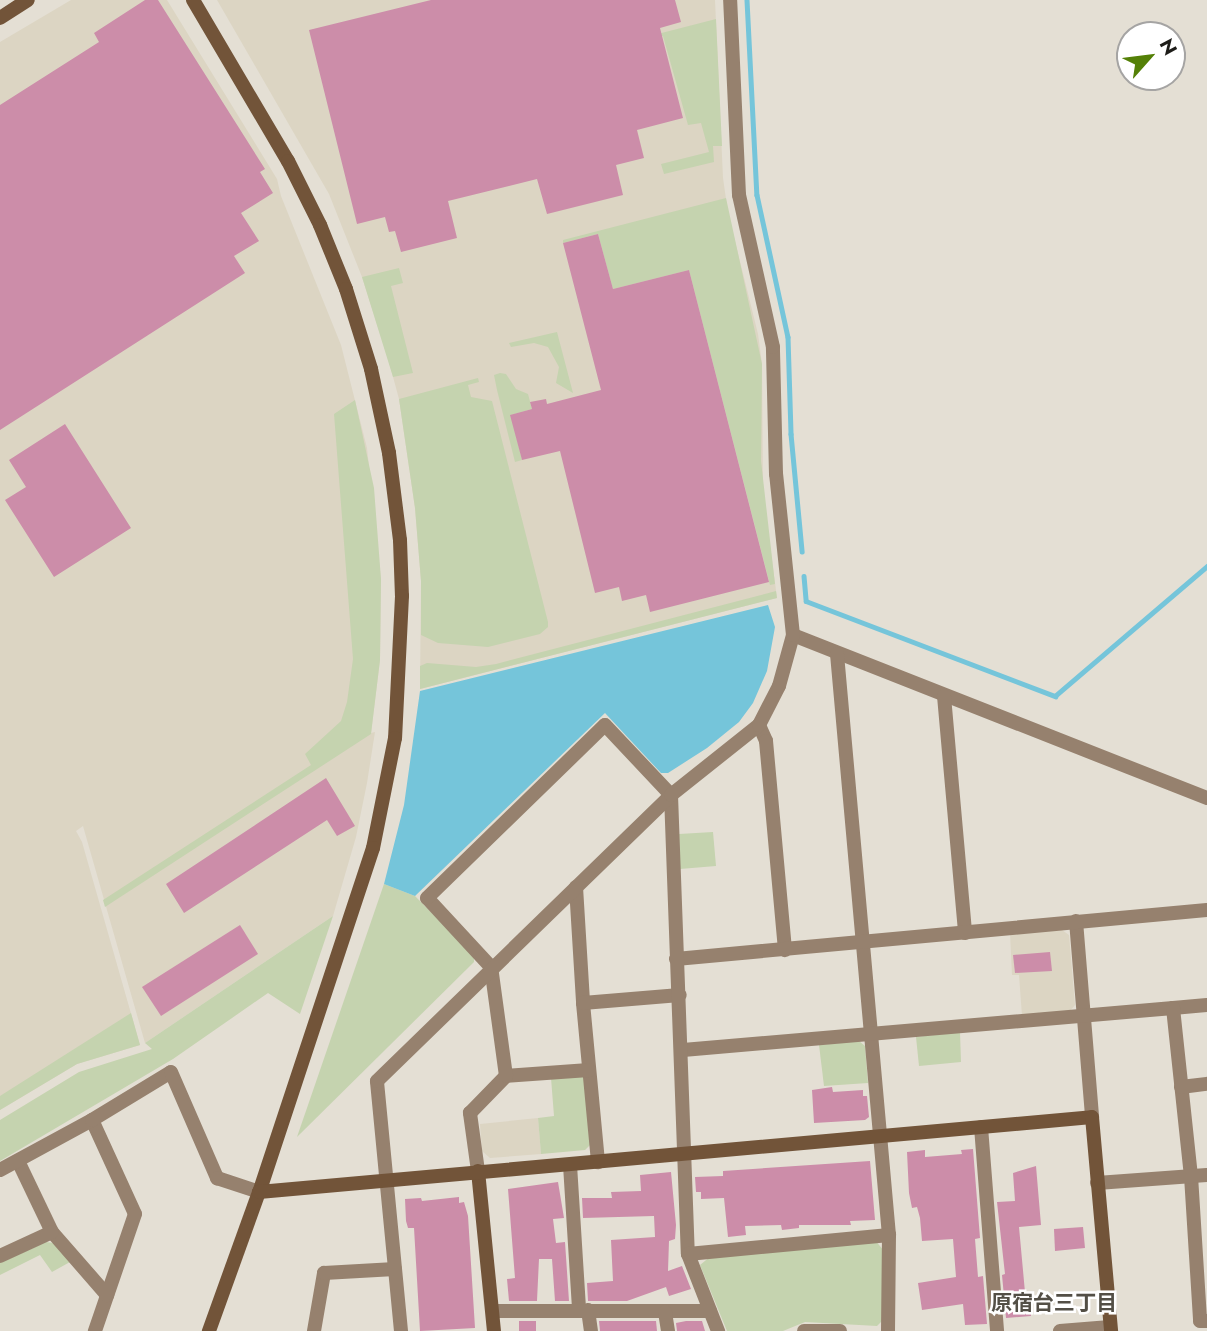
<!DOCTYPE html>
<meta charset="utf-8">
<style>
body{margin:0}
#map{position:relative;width:1207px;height:1331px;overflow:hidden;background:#e4dfd4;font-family:Jost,"Noto Sans JP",sans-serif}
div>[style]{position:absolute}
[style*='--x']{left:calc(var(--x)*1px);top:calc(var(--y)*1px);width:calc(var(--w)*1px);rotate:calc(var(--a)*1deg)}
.built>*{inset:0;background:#dcd5c3}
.green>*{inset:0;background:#c5d3af}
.water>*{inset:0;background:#75c5da}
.stream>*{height:4.5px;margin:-2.25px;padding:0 2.25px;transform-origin:2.25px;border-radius:2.25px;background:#75c5da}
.building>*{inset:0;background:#cc8da9}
.street>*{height:14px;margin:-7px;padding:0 7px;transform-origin:7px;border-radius:7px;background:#96816e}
.secondary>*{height:14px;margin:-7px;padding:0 7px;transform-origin:7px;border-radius:7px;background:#725439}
span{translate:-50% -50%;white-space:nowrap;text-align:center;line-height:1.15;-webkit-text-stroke:5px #fff;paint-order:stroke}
.neighbourhood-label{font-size:21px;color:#534f46;font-weight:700}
.north{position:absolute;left:1116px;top:21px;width:70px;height:70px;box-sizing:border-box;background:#fff;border:2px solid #a5a4a3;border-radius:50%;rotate:62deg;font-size:19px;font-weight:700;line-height:28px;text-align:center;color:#1d1c18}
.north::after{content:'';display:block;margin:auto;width:24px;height:32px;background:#548007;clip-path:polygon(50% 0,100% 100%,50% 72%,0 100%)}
</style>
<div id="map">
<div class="built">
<i style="clip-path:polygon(71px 0,167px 0,277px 179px,281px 196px,341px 345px,367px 448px,381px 580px,380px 660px,371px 733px,375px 732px,367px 783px,356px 837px,333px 916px,145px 1043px,83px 826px,76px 831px,82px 842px,140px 1045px,77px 1064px,0 1110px,0 42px)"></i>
<i style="clip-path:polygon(217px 0,715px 0,723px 178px,728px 213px,758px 334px,762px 364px,763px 492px,777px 598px,420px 689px,421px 581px,415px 508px,399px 399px,389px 362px,362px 277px,329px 194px)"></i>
<i style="clip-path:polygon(1062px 930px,1069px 935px,1075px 1005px,1070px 1011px,1022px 1016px,1019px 975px,1012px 975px,1010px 933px)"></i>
<i style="clip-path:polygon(538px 1118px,541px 1154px,490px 1158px,482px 1151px,480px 1124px)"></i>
</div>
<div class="green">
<i style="clip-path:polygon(716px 19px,722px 146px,713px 146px,714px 162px,664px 174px,661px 164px,709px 152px,701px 123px,688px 125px,663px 36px,538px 69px,541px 64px)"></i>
<i style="clip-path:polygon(726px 198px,762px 364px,761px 461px,775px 584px,770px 585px,689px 270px,613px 289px,598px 234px,563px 243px,563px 240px)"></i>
<i style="clip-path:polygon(399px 268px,403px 283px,391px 286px,413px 373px,393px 377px,362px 277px)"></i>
<i style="clip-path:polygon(557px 332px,573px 393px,556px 383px,559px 367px,548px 347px,534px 343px,511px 347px,509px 343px)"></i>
<i style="clip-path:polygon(500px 373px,506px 374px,516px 389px,528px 394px,532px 409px,511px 415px,522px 460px,515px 462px,497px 390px,494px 375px)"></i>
<i style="clip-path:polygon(478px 378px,479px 382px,468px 385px,471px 397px,492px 401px,548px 622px,548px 627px,540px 634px,488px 647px,438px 643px,421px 635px,421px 581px,415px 508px,399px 399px)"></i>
<i style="clip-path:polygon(355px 400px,374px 488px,381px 579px,380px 660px,371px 734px,105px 907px,103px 900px,311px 765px,305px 754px,341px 721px,347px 702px,353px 659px,334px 414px)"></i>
<i style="clip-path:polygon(776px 591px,777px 598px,420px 689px,420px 666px,427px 663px,476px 667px,496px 664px)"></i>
<i style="clip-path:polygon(713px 832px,716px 866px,680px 869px,679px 834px)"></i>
<i style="clip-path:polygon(384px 884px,415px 896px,474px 956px,474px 962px,297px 1137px)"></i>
<i style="clip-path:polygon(333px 916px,300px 1014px,268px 993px,173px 1059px,0 1161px,0 1120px,79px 1072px,152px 1049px,145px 1043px)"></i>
<i style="clip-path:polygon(131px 1013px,140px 1045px,77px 1064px,0 1110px,0 1096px)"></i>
<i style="clip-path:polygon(960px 1032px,961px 1062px,919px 1066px,916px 1037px)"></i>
<i style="clip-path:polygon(859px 1041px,865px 1046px,868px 1083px,824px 1086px,819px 1045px)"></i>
<i style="clip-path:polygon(581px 1075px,585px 1079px,591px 1144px,585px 1150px,541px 1154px,538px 1118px,554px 1116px,551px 1078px)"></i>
<i style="clip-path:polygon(875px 1240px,884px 1251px,885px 1318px,877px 1326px,805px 1322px,783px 1331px,727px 1331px,700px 1265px,711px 1256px)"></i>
<i style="clip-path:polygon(46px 1242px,54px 1243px,70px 1262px,52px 1272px,40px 1255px,0 1275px,0 1263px)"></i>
</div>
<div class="water">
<i style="clip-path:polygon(768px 605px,775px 627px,767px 671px,753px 703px,739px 722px,707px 748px,668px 773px,661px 773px,605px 713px,415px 896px,384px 884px,404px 805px,420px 691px)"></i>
</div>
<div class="stream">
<i style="--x:747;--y:0;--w:195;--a:87.1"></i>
<i style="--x:757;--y:195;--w:145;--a:77.7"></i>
<i style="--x:788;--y:337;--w:97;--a:88.2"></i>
<i style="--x:791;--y:434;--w:118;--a:84.6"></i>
<i style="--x:804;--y:576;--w:25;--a:85"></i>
<i style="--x:806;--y:601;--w:267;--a:20.9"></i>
<i style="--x:1055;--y:696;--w:200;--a:-40.5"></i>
</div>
<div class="building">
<i style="clip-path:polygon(145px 0,158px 0,265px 169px,260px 172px,273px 193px,241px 213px,259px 241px,234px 256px,245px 273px,0 430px,0 105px,99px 42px,94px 33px)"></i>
<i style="clip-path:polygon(431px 0,675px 0,681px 22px,660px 28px,683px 118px,637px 130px,644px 158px,616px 165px,623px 195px,547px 214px,537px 179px,448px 201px,457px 238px,401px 252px,395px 231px,389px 232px,385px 217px,357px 224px,309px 30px)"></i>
<i style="clip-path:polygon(598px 234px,613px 289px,689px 270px,769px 582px,650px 612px,646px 595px,622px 601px,619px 587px,595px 593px,560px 451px,522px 460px,510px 415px,532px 409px,530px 402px,546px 399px,547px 404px,601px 390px,563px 243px)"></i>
<i style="clip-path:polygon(65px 424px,131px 528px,54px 577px,5px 500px,26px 487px,9px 460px)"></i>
<i style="clip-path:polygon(326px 778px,355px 826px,337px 836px,327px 820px,184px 913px,166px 884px)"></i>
<i style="clip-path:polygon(240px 925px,258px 954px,161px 1016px,142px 987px)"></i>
<i style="clip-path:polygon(1050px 952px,1052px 971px,1015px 973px,1013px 955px)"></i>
<i style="clip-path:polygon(832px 1087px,833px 1092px,863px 1090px,863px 1096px,867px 1096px,869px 1117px,865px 1120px,814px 1123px,812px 1090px)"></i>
<i style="clip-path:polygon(973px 1149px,980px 1238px,975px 1239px,978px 1277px,983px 1276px,987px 1324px,965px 1325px,963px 1304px,922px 1310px,918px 1283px,956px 1277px,953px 1239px,922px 1241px,920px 1218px,917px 1207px,912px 1208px,909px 1193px,907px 1152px,925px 1150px,925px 1157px,962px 1154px,961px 1150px)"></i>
<i style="clip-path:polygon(870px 1161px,875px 1220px,850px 1221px,851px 1225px,799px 1225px,799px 1228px,782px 1230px,781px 1225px,745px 1226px,746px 1235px,728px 1237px,724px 1198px,701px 1199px,701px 1192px,696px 1192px,695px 1177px,723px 1176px,723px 1171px)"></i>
<i style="clip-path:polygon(1036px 1166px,1041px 1225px,1019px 1227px,1026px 1303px,1030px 1303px,1031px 1316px,1006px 1318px,1002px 1275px,1005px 1274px,997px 1202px,1015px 1201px,1013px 1173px)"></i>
<i style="clip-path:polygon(671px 1172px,676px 1225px,675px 1239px,669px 1241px,668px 1271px,682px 1266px,691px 1289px,669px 1296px,666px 1287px,627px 1301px,588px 1301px,587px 1283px,613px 1281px,611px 1240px,655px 1237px,654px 1216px,583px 1218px,582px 1198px,612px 1198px,611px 1192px,641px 1191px,640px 1175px)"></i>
<i style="clip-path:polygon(558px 1182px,564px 1218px,553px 1219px,556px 1243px,565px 1242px,569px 1301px,555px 1301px,552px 1259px,539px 1259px,537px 1301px,509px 1301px,507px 1279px,515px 1278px,508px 1189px)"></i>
<i style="clip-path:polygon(459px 1197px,459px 1203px,464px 1202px,468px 1216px,475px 1328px,420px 1331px,414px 1228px,408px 1228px,406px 1221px,405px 1199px,421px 1198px,422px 1201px)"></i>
<i style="clip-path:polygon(1083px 1227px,1085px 1248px,1055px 1251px,1054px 1229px)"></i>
<i style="clip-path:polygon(519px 1321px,536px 1321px,536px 1331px,519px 1331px)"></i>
<i style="clip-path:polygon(599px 1321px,656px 1321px,657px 1331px,600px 1331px)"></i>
<i style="clip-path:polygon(686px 1321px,702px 1321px,705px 1331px,677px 1331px,676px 1323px)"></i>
</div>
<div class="street">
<i style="--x:793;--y:635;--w:445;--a:21.5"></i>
<i style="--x:837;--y:654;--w:583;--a:84.89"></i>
<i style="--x:889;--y:1235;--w:96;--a:90.6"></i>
<i style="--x:944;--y:696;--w:238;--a:84.9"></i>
<i style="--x:759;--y:725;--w:17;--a:66"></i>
<i style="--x:766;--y:741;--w:210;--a:84.8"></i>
<i style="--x:576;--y:887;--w:116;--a:86.5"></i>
<i style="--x:583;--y:1003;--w:160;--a:84.6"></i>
<i style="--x:1076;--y:921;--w:197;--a:85.3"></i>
<i style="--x:676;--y:959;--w:533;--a:-5.27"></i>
<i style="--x:583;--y:1003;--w:97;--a:-4.7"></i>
<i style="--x:1173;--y:1008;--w:34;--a:-5"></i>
<i style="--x:683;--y:1050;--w:492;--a:-4.9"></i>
<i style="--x:1173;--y:1008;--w:169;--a:83.9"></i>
<i style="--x:1191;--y:1176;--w:145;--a:86.4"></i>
<i style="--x:1200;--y:1321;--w:7;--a:0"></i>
<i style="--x:506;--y:1076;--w:83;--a:-4.1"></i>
<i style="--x:1181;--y:1087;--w:26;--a:-7"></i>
<i style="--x:92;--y:1120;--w:103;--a:65.4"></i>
<i style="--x:135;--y:1214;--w:124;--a:108.9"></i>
<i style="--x:981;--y:1127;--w:205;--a:85.5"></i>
<i style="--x:18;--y:1161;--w:79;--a:64.4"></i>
<i style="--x:52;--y:1232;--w:84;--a:48.9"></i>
<i style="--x:570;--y:1165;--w:145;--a:86.4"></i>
<i style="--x:0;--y:1170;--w:105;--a:-28.5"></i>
<i style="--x:92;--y:1120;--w:92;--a:-31.3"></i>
<i style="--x:171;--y:1072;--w:116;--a:66.5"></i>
<i style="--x:217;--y:1178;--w:44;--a:18.4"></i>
<i style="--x:478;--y:1171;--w:59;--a:-97.9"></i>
<i style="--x:470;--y:1113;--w:52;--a:-45.8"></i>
<i style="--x:506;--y:1076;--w:110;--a:-97.8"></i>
<i style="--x:491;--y:967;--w:94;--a:-132.8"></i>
<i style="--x:427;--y:898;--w:248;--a:-44.2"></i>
<i style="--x:605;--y:725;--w:96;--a:46.7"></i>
<i style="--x:671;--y:795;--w:459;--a:87.9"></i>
<i style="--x:688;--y:1254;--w:83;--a:68.7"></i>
<i style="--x:1097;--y:1183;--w:110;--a:-4.2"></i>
<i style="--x:688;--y:1254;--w:202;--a:-5.4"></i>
<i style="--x:0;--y:1256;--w:57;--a:-24.8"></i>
<i style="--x:588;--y:1310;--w:21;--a:82"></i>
<i style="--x:493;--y:1311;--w:217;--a:0"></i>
<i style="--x:665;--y:1312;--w:19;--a:81"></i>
<i style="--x:314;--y:1331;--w:59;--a:-80.2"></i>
<i style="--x:324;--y:1273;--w:71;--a:-3.2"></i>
<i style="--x:401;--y:1331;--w:251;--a:-95.5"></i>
<i style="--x:377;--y:1081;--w:410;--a:-44.2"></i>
<i style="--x:671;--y:795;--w:112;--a:-38.5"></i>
<i style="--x:759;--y:725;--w:44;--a:-62.9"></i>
<i style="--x:779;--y:686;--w:53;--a:-74.6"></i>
<i style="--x:793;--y:635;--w:162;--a:-96"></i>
<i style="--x:776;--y:474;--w:127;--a:-91.4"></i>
<i style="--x:773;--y:347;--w:156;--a:-102.6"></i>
<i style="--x:739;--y:195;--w:195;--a:-92.6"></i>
<i style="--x:804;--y:1331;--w:36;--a:0"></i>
<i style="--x:1060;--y:1331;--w:50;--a:-4.6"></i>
</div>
<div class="secondary">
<i style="--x:193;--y:0;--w:187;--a:59.5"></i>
<i style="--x:288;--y:161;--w:72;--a:63.4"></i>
<i style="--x:320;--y:225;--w:69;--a:67.9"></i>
<i style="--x:346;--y:289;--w:84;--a:72.6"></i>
<i style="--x:371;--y:369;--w:86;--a:77.9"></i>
<i style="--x:389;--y:453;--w:88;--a:82.8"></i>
<i style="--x:400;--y:540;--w:56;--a:88"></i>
<i style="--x:402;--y:596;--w:142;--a:92.8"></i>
<i style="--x:395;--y:738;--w:112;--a:101.3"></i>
<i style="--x:373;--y:848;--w:362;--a:108.3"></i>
<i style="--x:259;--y:1192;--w:148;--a:109.8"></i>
<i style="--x:0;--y:18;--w:33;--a:-33"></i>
<i style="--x:478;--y:1171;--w:161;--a:84.3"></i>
<i style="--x:259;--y:1192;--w:836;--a:-5.14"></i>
<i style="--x:1092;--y:1117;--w:215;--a:84.9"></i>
</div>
<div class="neighbourhood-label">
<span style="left:1054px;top:1303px">原宿台三丁目</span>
</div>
<div class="north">N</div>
</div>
